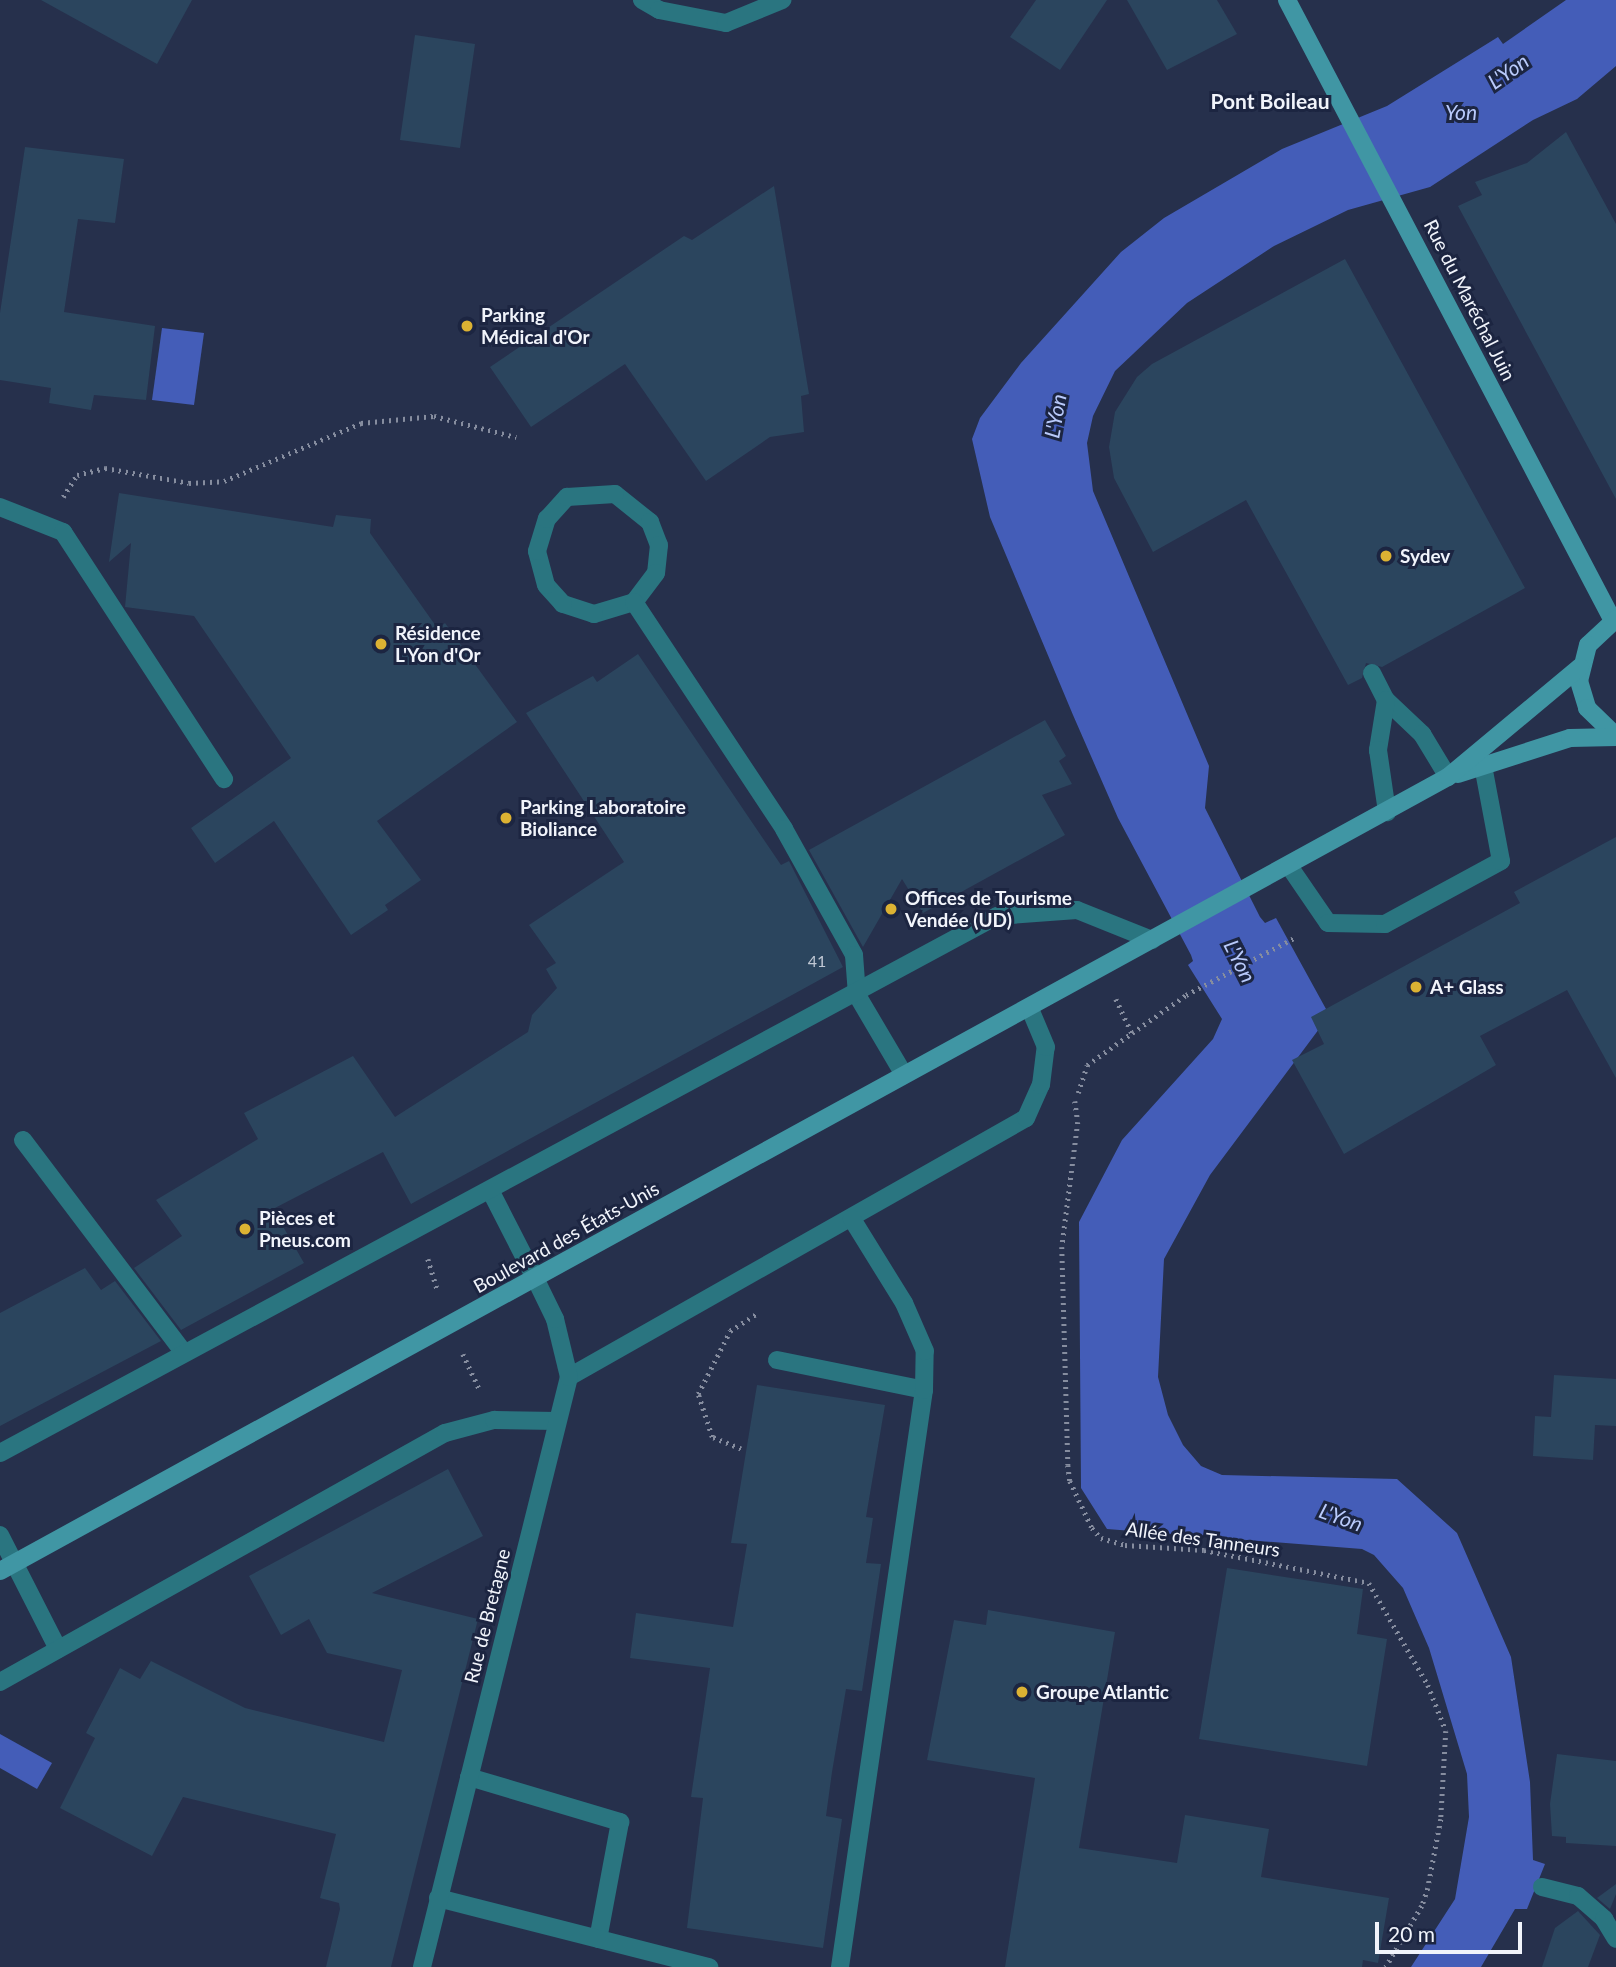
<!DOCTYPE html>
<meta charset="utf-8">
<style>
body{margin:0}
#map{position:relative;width:1616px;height:1967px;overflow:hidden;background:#26304c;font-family:Lato,sans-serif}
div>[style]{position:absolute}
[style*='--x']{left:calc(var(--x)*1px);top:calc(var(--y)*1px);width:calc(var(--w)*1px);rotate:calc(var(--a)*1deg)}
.water>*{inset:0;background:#445db8}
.building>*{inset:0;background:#2b455e}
.path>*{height:4.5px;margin-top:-2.25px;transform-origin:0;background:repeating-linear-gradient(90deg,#868d9f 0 2px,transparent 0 7px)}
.service>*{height:18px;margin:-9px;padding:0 9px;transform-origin:9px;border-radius:9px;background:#2a7580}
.minor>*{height:18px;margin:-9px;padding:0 9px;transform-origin:9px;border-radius:9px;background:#2a7580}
.secondary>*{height:18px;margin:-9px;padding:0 9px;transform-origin:9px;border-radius:9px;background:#4096a4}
.dots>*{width:19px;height:19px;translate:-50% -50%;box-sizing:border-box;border:4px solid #1c2541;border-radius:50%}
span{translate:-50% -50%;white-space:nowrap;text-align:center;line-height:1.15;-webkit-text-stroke:6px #1c2541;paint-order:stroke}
.number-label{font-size:16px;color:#c0c8d4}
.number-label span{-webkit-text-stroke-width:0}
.street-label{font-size:19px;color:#f1f4fb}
.poi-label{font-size:19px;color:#f1f4fb;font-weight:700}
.left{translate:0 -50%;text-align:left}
.water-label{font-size:21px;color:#b9cafb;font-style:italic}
.neighbourhood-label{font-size:21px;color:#f1f4fb;font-weight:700}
.scale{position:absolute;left:1375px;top:1922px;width:147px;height:32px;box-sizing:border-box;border:4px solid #f1f4fb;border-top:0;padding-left:9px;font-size:21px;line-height:24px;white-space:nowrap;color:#f1f4fb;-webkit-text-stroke:5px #1c2541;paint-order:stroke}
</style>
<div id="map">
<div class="water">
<i style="clip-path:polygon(1566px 0,1616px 0,1616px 66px,1577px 99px,1533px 120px,1430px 187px,1348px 210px,1274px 246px,1187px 303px,1115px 371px,1093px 416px,1087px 443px,1093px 491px,1209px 766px,1205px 808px,1260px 917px,1265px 923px,1276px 918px,1326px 1009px,1322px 1025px,1210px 1175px,1164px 1259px,1158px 1377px,1168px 1415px,1183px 1445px,1201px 1466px,1222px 1475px,1397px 1479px,1457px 1533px,1511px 1657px,1530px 1782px,1533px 1860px,1545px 1864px,1527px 1909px,1515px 1909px,1481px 1967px,1411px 1967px,1455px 1899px,1469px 1817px,1467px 1774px,1429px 1648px,1403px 1588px,1374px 1555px,1362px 1549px,1107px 1529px,1081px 1488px,1079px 1222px,1122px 1140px,1213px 1039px,1222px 1019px,1188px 965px,1193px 961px,1191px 955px,1118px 818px,1073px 715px,990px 517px,972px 439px,980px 418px,1021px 363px,1121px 252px,1164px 218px,1282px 149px,1387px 106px,1498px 37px,1503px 44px)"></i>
<i style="clip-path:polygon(162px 328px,204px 333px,194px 405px,152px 400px)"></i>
<i style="clip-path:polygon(0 1734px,52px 1763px,37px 1789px,0 1768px)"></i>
</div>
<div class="building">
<i style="clip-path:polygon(41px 0,192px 0,157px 64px)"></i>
<i style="clip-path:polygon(1036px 0,1107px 0,1060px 70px,1010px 37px)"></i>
<i style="clip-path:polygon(1127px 0,1217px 0,1237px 34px,1167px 70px)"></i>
<i style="clip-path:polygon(415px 35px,475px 44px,460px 148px,400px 140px)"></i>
<i style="clip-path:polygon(1566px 132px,1616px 224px,1616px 499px,1458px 206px,1482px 195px,1475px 182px,1527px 163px)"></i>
<i style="clip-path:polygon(25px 147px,124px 159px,115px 223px,78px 219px,64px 312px,155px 326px,146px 400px,94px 395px,91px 410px,49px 403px,51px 388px,0 380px,0 313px)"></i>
<i style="clip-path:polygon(774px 186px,809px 394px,801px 396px,804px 432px,770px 437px,706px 481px,625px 364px,531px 427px,490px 367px,684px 236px,692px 240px)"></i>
<i style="clip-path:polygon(1345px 259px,1525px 588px,1382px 667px,1366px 663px,1362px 678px,1348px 685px,1246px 500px,1153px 552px,1114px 478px,1109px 447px,1115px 412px,1137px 377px,1152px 364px)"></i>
<i style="clip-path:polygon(119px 493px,333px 527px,336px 515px,371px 519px,370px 533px,438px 629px,445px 623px,517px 722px,377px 821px,421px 880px,385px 905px,388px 910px,351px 935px,274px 821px,215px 863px,191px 828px,291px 758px,194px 616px,125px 607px,131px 543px,109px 562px)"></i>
<i style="clip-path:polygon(638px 654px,781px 865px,789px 861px,843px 967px,411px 1204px,383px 1152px,273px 1209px,304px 1263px,181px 1330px,134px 1268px,182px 1236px,156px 1200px,258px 1139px,244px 1113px,353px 1056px,395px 1117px,528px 1032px,532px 1015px,557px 988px,546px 969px,556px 963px,529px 925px,624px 862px,526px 713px,593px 676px,597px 682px)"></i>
<i style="clip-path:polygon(1045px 720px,1066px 756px,1059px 761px,1072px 784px,1042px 795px,1065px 835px,923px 913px,902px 879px,863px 947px,809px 850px)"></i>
<i style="clip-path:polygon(1616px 837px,1616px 1078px,1567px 990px,1480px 1036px,1496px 1065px,1344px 1154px,1292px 1060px,1324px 1044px,1311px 1017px,1520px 903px,1514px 892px)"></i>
<i style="clip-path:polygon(85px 1268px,101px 1290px,115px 1281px,161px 1341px,0 1426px,0 1313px)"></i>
<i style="clip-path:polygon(1554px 1375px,1616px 1379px,1616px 1426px,1595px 1425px,1593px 1460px,1533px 1456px,1535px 1416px,1551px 1417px)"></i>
<i style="clip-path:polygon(757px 1385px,885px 1405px,866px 1517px,873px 1518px,866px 1563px,881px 1564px,862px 1691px,846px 1689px,832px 1772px,826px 1816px,842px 1819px,823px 1948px,687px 1928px,703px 1798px,691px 1797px,710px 1668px,630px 1658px,636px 1613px,733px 1627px,747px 1544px,731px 1543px)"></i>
<i style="clip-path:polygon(448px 1469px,483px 1536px,372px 1593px,478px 1619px,391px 1967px,326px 1967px,340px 1909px,339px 1903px,320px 1898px,336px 1834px,183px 1797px,152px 1856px,60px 1808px,95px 1738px,86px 1733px,120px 1668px,140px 1679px,151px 1661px,245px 1708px,384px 1742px,402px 1670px,327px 1653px,309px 1619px,281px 1635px,249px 1576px)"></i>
<i style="clip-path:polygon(1227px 1568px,1363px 1589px,1357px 1634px,1387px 1639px,1367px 1766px,1199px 1739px)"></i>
<i style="clip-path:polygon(988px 1610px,1115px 1632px,1079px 1848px,1177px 1863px,1185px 1815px,1269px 1829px,1261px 1877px,1389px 1898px,1378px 1963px,1363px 1960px,1362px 1967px,1005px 1967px,1035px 1778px,927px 1760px,954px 1620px,986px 1625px)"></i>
<i style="clip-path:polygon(1557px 1754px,1616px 1761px,1616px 1846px,1566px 1843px,1566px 1837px,1552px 1836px,1550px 1804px)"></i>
<i style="clip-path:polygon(1616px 1884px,1616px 1894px,1610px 1909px,1597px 1898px)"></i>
<i style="clip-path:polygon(1578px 1911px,1600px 1935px,1588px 1967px,1542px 1967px,1555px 1928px)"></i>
</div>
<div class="path">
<i style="--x:63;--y:497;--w:26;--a:-58"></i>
<i style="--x:77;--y:475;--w:29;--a:-14"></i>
<i style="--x:105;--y:468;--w:85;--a:10.1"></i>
<i style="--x:189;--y:483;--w:35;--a:-3"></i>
<i style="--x:224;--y:481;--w:149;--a:-22.9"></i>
<i style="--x:361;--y:423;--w:73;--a:-5.5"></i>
<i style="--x:434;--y:416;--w:85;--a:14.4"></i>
<i style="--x:1116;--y:999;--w:38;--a:65"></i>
<i style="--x:1078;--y:1093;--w:29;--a:-72"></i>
<i style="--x:1087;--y:1065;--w:55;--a:-35.4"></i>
<i style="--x:1132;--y:1033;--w:66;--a:-35.1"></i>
<i style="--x:1186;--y:995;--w:124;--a:-27.8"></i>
<i style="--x:1075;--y:1101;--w:21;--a:82"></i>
<i style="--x:1078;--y:1122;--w:126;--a:97.3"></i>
<i style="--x:1062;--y:1247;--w:218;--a:88.4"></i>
<i style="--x:1068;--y:1465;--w:16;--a:83"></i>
<i style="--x:1070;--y:1481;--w:52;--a:64.9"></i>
<i style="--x:1092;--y:1528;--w:13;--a:48"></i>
<i style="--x:1101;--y:1538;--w:25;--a:16"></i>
<i style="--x:1125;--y:1545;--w:79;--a:3.6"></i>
<i style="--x:1204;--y:1550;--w:168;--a:11.3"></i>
<i style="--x:1369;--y:1583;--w:118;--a:60"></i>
<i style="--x:1428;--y:1685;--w:49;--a:68.6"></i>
<i style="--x:1446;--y:1731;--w:88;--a:93.3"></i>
<i style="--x:1441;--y:1819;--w:70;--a:100.7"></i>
<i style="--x:1428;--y:1888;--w:19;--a:108"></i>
<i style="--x:1422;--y:1906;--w:71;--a:120.5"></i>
<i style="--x:428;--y:1259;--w:34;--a:73"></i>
<i style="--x:463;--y:1354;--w:38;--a:65"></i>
<i style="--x:741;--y:1449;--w:31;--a:-158"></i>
<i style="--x:712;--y:1437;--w:45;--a:-108"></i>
<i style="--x:698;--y:1394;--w:71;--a:-63.1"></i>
<i style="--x:730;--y:1331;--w:33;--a:-33"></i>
</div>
<div class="service">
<i style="--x:642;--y:0;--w:20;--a:30"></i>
<i style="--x:659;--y:10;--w:68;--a:11"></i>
<i style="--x:726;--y:23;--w:61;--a:-22.3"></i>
<i style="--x:615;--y:494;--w:45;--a:38.7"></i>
<i style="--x:650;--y:522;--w:25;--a:69"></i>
<i style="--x:659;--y:545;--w:28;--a:96"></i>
<i style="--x:656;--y:573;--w:36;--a:127"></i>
<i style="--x:634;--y:602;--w:42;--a:163.3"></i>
<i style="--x:594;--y:614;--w:33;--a:-162"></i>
<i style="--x:563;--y:604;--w:25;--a:-132"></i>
<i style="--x:546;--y:585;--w:35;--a:-105"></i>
<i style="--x:537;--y:551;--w:34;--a:-73"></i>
<i style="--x:547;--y:519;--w:30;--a:-48"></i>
<i style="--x:567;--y:497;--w:48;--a:-3.6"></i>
<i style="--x:0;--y:507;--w:68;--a:21.6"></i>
<i style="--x:63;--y:532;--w:295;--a:56.9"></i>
<i style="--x:634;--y:602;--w:272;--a:56.5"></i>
<i style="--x:784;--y:829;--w:144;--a:60.9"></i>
<i style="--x:854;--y:955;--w:40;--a:85.7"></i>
<i style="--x:857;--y:995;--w:91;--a:59.5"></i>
<i style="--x:1372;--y:673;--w:30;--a:63"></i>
<i style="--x:1386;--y:700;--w:50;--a:43.4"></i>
<i style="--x:1422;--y:734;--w:50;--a:58.8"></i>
<i style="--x:1386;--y:700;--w:51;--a:99.1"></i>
<i style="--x:1378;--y:750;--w:63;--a:81.7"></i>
<i style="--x:1289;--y:866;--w:69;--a:55.6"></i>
<i style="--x:1328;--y:923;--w:57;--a:1"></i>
<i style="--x:1385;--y:924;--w:132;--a:-28.5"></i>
<i style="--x:1501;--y:861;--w:97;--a:-100.7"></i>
<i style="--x:23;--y:1140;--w:267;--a:52.9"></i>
<i style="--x:490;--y:1190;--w:99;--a:62.9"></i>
<i style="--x:777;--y:1360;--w:150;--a:11.5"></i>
<i style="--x:569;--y:1377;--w:525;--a:-29.54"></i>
<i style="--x:1026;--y:1118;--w:36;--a:-66"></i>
<i style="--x:1041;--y:1085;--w:38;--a:-83"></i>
<i style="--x:1046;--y:1047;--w:41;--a:-112.8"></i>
<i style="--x:0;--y:1453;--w:1132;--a:-28.31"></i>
<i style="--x:997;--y:916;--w:80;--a:-4.3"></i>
<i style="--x:1077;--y:910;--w:81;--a:21.8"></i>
<i style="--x:0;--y:1535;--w:128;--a:63"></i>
<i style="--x:0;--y:1682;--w:510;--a:-29.23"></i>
<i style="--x:445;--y:1433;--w:51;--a:-14.9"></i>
<i style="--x:494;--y:1420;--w:63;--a:0.9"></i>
<i style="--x:469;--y:1777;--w:158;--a:16.6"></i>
<i style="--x:620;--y:1822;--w:119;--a:100.6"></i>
<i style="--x:1542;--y:1887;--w:37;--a:14"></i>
<i style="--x:1578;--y:1896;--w:35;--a:41"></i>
<i style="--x:1604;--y:1919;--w:23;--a:59"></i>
<i style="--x:438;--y:1898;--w:280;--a:14.3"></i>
<i style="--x:840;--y:1967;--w:583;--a:-81.72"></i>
<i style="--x:924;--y:1390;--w:39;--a:-89"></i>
<i style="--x:925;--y:1351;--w:52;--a:-113.6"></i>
<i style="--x:904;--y:1303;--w:99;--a:-121.8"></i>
</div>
<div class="minor">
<i style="--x:422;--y:1967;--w:608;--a:-76.01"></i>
<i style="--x:569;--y:1377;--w:60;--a:-103.6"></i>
<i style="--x:555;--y:1319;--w:46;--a:-116"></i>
</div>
<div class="secondary">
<i style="--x:1287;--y:0;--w:701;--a:62.3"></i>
<i style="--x:1616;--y:619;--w:38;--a:137"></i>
<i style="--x:1588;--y:645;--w:37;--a:104"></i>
<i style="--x:1579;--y:681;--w:28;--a:73"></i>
<i style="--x:1587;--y:708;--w:40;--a:44"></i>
<i style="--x:1458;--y:774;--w:118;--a:-17.8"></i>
<i style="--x:1570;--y:738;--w:46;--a:-1.2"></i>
<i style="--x:0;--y:1571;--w:1651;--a:-28.74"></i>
<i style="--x:1448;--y:777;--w:172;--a:-39.8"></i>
</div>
<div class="dots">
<i style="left:467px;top:326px;background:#dcb233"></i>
<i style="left:1386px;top:556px;background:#dcb233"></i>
<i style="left:381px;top:644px;background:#dcb233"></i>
<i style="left:506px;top:818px;background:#dcb233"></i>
<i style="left:891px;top:909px;background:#dcb233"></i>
<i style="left:1416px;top:987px;background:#dcb233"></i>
<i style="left:245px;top:1229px;background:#dcb233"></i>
<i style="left:1022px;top:1692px;background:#dcb233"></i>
</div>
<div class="number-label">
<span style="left:817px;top:961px">41</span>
</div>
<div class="street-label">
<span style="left:1470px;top:300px;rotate:63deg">Rue du Maréchal Juin</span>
<span style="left:566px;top:1237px;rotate:-29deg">Boulevard des États-Unis</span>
<span style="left:1203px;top:1539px;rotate:8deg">Allée des Tanneurs</span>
<span style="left:487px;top:1616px;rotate:-76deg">Rue de Bretagne</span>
</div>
<div class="poi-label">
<span class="left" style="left:481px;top:326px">Parking<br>Médical d'Or</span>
<span class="left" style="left:1400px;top:556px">Sydev</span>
<span class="left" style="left:395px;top:644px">Résidence<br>L'Yon d'Or</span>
<span class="left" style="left:520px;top:818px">Parking Laboratoire<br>Bioliance</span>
<span class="left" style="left:905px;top:909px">Offices de Tourisme<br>Vendée (UD)</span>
<span class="left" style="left:1430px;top:987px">A+ Glass</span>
<span class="left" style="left:259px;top:1229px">Pièces et<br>Pneus.com</span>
<span class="left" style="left:1036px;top:1692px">Groupe Atlantic</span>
</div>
<div class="water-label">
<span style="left:1508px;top:71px;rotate:-35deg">L'Yon</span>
<span style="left:1461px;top:112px">Yon</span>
<span style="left:1055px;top:416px;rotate:-80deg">L'Yon</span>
<span style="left:1240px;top:961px;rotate:63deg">L'Yon</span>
<span style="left:1341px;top:1517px;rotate:20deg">L'Yon</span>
</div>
<div class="neighbourhood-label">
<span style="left:1270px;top:101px">Pont Boileau</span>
</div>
<div class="scale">20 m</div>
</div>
